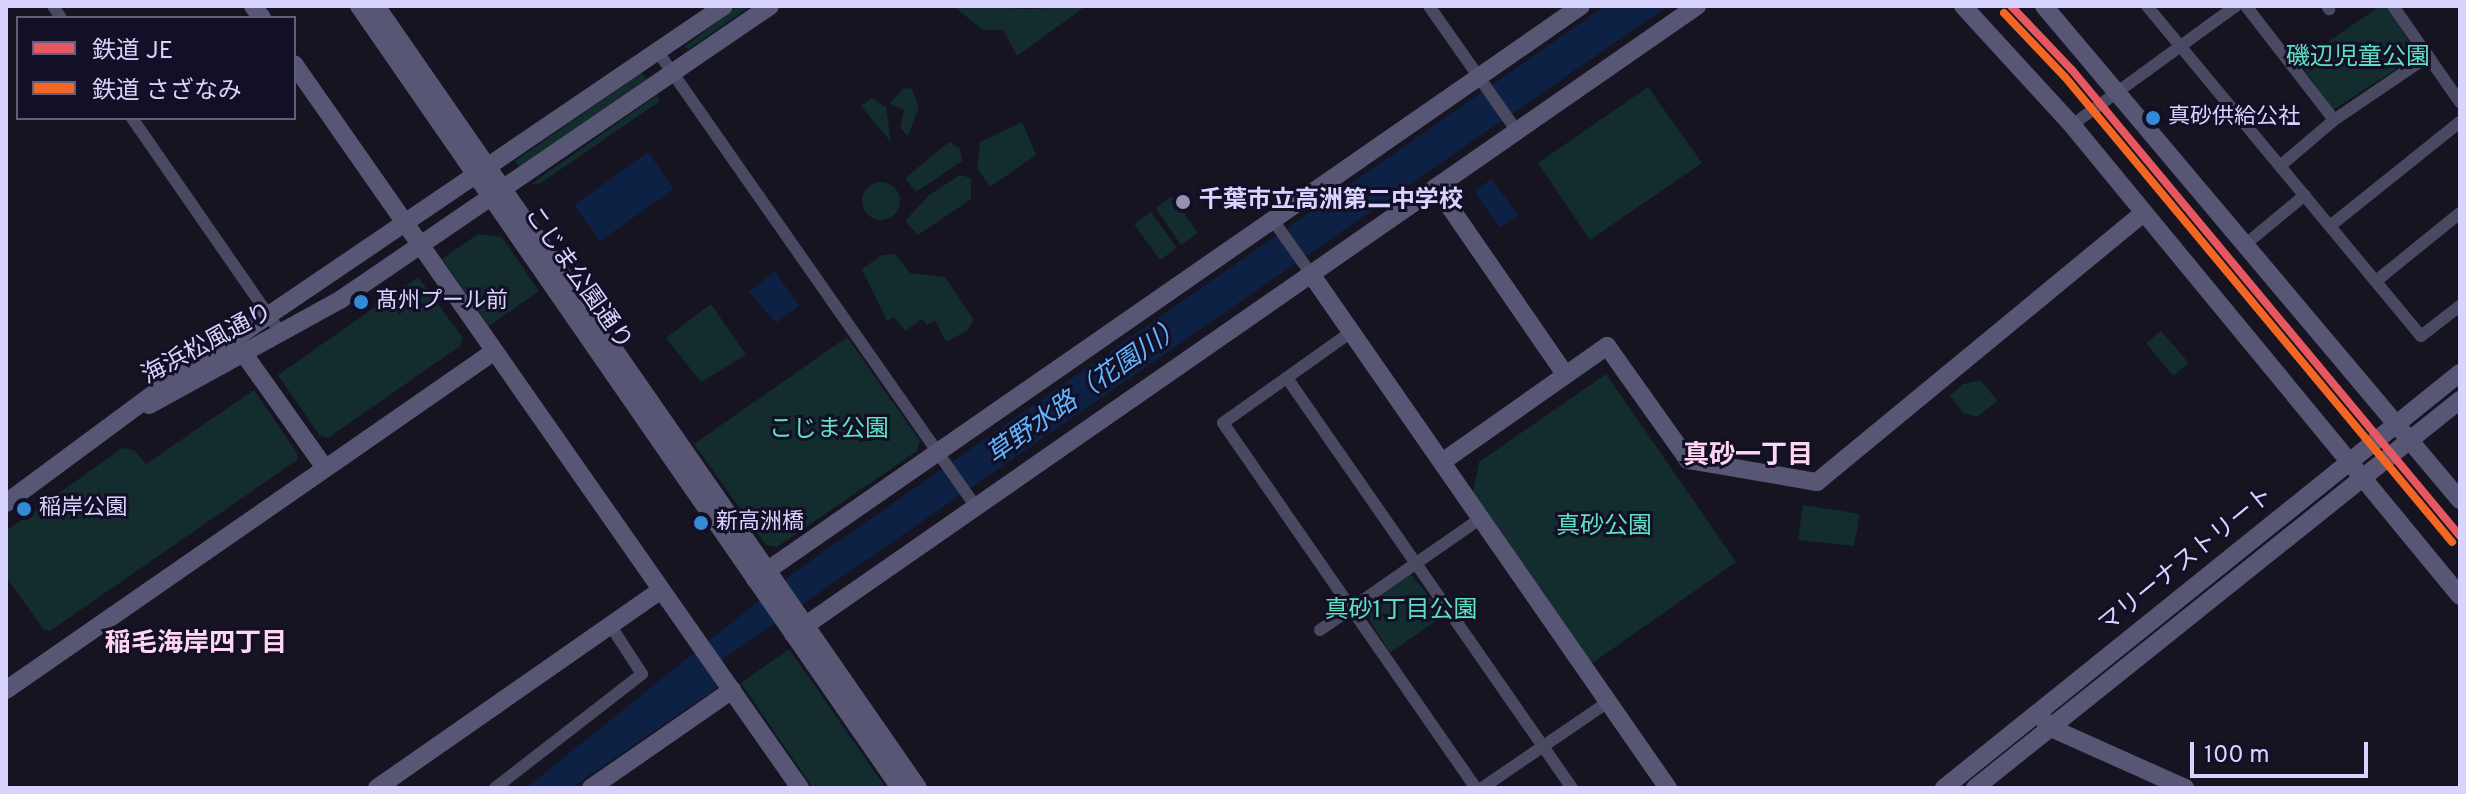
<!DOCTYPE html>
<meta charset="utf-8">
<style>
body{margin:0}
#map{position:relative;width:2466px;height:794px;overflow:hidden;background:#161421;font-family:Overpass,"Noto Sans JP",sans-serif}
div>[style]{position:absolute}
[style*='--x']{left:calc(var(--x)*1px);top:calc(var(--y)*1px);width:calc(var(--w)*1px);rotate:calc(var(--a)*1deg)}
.green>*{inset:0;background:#132c2d}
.round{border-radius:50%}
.water>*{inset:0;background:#0d2144}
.street>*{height:12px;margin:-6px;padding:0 6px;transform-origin:6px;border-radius:6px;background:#4a4962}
.secondary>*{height:18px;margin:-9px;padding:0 9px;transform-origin:9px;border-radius:9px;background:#575674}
.rail-1>*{height:8px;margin:-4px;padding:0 4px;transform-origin:4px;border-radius:4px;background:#e75760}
.rail-2>*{height:8px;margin:-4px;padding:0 4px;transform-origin:4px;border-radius:4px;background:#f26522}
.dots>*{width:22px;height:22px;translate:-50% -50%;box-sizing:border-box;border:4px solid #130f26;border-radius:50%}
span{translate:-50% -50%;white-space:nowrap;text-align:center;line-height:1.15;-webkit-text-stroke:6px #130f26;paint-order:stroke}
.bus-label{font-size:22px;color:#d9d4ff}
.left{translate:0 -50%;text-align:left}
.park-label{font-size:24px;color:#5fe0c0}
.poi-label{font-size:24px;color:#d9d4ff;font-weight:700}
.street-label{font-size:24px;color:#d9d4ff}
.water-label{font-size:26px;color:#62b6ff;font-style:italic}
.neighbourhood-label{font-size:26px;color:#ffd6f0;font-weight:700}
.frame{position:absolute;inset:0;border:8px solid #d9d4ff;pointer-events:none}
.legend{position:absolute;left:16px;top:16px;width:280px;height:104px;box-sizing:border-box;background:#130f26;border:2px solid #625e7d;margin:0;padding:10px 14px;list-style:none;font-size:24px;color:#d9d4ff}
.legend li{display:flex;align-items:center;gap:16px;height:40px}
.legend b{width:40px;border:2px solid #625e7d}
.scale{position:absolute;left:2190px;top:742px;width:178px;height:36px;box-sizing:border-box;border:4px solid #d9d4ff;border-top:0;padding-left:10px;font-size:24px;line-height:28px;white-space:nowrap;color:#d9d4ff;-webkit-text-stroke:6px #130f26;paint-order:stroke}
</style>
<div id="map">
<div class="green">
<i style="clip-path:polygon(738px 6px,751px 6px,689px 49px,684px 47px)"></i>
<i style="clip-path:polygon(953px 6px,1030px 9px,1086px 6px,1017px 56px,1003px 30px,983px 30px)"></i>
<i style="clip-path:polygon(2380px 6px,2386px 6px,2418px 55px,2333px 110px,2299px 62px)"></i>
<i style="clip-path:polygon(641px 73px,647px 79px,519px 167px,515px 161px)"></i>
<i style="clip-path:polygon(1648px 87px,1702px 163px,1590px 240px,1538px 163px)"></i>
<i style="clip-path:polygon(904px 88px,912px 89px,919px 107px,908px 136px,900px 128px,904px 110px,890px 103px)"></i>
<i style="clip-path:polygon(657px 95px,660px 101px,538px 185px,531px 184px)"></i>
<i style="clip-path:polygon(872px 98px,886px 107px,891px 142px,861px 106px)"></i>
<i style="clip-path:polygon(1022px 122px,1036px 155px,990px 187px,977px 168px,980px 142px)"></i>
<i style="clip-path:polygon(949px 142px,960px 148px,962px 161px,916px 192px,905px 178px)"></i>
<i style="clip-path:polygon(960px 175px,971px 178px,971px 199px,918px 235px,905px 221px,929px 195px)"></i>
<i class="round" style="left:862px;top:182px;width:38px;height:38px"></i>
<i style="clip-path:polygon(1172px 196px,1198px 233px,1181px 245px,1156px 208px)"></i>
<i style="clip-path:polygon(1151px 212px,1177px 248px,1160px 260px,1134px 224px)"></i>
<i style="clip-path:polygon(478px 234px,502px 237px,539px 291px,489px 326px,442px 259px)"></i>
<i style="clip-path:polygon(895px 254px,910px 273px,945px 277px,974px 320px,967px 331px,946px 342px,935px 320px,927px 325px,922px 319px,905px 331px,894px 317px,887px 321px,862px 269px,882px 255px)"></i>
<i style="clip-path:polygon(418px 277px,463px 338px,460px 346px,328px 438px,320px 436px,278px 375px)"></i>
<i style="clip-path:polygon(711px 304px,746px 355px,701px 382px,666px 338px)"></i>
<i style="clip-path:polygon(2161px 331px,2189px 363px,2173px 376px,2146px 343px)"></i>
<i style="clip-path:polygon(847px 337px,920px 441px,917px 451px,777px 547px,766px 545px,694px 444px)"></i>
<i style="clip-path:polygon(1606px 374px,1736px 562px,1591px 664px,1473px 493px,1479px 462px)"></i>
<i style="clip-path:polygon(1980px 380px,1998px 401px,1977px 417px,1963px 413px,1950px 396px,1963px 384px)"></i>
<i style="clip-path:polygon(254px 390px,297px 453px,297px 460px,50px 631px,44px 630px,6px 577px,6px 531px,122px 448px,134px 450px,146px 464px)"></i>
<i style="clip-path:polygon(1803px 505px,1860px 514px,1854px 546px,1798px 540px)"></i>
<i style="clip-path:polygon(1410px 573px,1444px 615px,1390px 653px,1362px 607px)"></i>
<i style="clip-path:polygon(789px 649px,886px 788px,813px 788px,741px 683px)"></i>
</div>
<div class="water">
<i style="clip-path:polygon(1605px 6px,1668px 6px,723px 659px,717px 688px,571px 788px,526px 788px,796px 571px)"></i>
<i style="clip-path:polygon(648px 152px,674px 189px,600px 241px,574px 205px)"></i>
<i style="clip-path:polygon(1492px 179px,1518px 215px,1500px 228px,1474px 191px)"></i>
<i style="clip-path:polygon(775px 271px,799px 306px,776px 323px,749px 292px)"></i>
</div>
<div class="street">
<i style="--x:53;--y:6;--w:14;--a:56"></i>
<i style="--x:1429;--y:6;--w:153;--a:54.9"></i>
<i style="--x:2147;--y:6;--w:429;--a:50.3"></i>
<i style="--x:2421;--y:336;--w:49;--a:-37.6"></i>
<i style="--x:2246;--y:6;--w:144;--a:52.3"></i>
<i style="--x:2327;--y:6;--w:4;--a:56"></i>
<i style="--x:2393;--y:6;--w:117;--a:55.1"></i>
<i style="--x:658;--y:52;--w:555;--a:55.05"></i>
<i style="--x:132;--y:118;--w:262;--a:55.3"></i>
<i style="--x:2072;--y:125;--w:203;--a:-36"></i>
<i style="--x:2281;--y:165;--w:70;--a:-40.3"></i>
<i style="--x:2334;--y:120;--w:114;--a:-34.2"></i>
<i style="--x:1273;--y:220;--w:66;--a:54.9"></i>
<i style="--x:2330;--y:226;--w:166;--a:-38.7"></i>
<i style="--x:2247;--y:243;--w:75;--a:-39.6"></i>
<i style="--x:2376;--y:281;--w:108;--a:-39"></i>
<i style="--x:1351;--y:332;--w:157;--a:144.6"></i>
<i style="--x:1223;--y:423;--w:444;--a:55.3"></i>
<i style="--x:1287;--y:378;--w:499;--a:55.2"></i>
<i style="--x:1320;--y:630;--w:196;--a:-34.8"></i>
<i style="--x:495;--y:788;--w:186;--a:-37.8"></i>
<i style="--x:642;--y:674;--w:59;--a:-123.1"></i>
<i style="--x:1482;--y:788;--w:153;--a:-34.3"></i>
</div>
<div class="secondary">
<i style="--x:253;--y:6;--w:15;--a:53"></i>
<i style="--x:359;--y:6;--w:951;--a:55.32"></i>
<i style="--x:376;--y:6;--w:951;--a:55.27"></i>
<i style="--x:1963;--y:6;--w:161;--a:47.5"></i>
<i style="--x:2072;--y:125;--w:610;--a:50.52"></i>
<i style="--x:2044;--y:6;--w:646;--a:49.9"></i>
<i style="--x:294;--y:64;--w:883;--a:55.05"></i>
<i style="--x:1436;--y:187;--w:227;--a:55.4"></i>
<i style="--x:1311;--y:274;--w:626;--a:55.22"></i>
<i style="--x:244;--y:354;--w:140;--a:54.6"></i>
<i style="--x:149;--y:405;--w:218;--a:-28.8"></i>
<i style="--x:340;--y:300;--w:521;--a:-34.36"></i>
<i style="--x:1442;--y:462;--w:202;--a:-35.1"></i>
<i style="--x:1607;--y:346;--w:140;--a:54.6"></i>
<i style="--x:1688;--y:460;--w:131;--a:9.7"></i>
<i style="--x:1817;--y:482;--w:423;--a:-39.5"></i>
<i style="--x:6;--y:503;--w:195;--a:-36.5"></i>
<i style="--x:163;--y:387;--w:678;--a:-34.18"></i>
<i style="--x:755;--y:579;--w:1005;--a:-34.75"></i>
<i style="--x:793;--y:634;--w:1101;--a:-34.79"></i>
<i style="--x:6;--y:690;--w:591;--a:-34.74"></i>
<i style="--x:2044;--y:720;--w:11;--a:49"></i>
<i style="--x:2051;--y:728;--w:147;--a:24.1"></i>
<i style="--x:377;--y:788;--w:346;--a:-34.9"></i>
<i style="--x:591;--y:788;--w:172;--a:-34.8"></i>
<i style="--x:1944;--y:788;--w:662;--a:-38.81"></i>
<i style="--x:1975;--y:788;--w:621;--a:-38.66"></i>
</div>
<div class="rail-1">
<i style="--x:2011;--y:6;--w:88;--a:46.4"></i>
<i style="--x:2072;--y:70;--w:606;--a:50.22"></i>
</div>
<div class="rail-2">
<i style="--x:2004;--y:13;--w:88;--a:46.4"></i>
<i style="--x:2065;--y:77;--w:605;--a:50.23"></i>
</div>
<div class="dots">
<i style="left:2153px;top:118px;background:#338bd7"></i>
<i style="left:1183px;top:202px;background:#9591b1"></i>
<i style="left:361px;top:302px;background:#338bd7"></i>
<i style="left:24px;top:509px;background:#338bd7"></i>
<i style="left:701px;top:523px;background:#338bd7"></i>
</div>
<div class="bus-label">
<span class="left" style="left:2168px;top:118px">真砂供給公社</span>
<span class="left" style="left:376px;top:302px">髙州プール前</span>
<span class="left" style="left:39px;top:509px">稲岸公園</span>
<span class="left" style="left:716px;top:523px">新高洲橋</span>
</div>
<div class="park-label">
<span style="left:2358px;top:59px">磯辺児童公園</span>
<span style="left:829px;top:431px">こじま公園</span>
<span style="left:1604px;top:528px">真砂公園</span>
<span style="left:1401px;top:612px">真砂1丁目公園</span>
</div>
<div class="poi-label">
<span class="left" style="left:1199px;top:202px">千葉市立高洲第二中学校</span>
</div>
<div class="street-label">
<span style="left:577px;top:279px;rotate:55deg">こじま公園通り</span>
<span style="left:208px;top:345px;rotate:-28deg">海浜松風通り</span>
<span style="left:2187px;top:561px;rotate:-39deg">マリーナストリート</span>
</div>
<div class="water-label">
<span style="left:1086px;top:392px;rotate:-35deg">草野水路（花園川）</span>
</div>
<div class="neighbourhood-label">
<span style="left:1748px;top:457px">真砂一丁目</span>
<span style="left:196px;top:645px">稲毛海岸四丁目</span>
</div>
<div class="frame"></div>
<ul class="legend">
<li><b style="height:10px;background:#e75760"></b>鉄道 JE</li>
<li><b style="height:10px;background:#f26522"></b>鉄道 さざなみ</li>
</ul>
<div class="scale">100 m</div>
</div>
